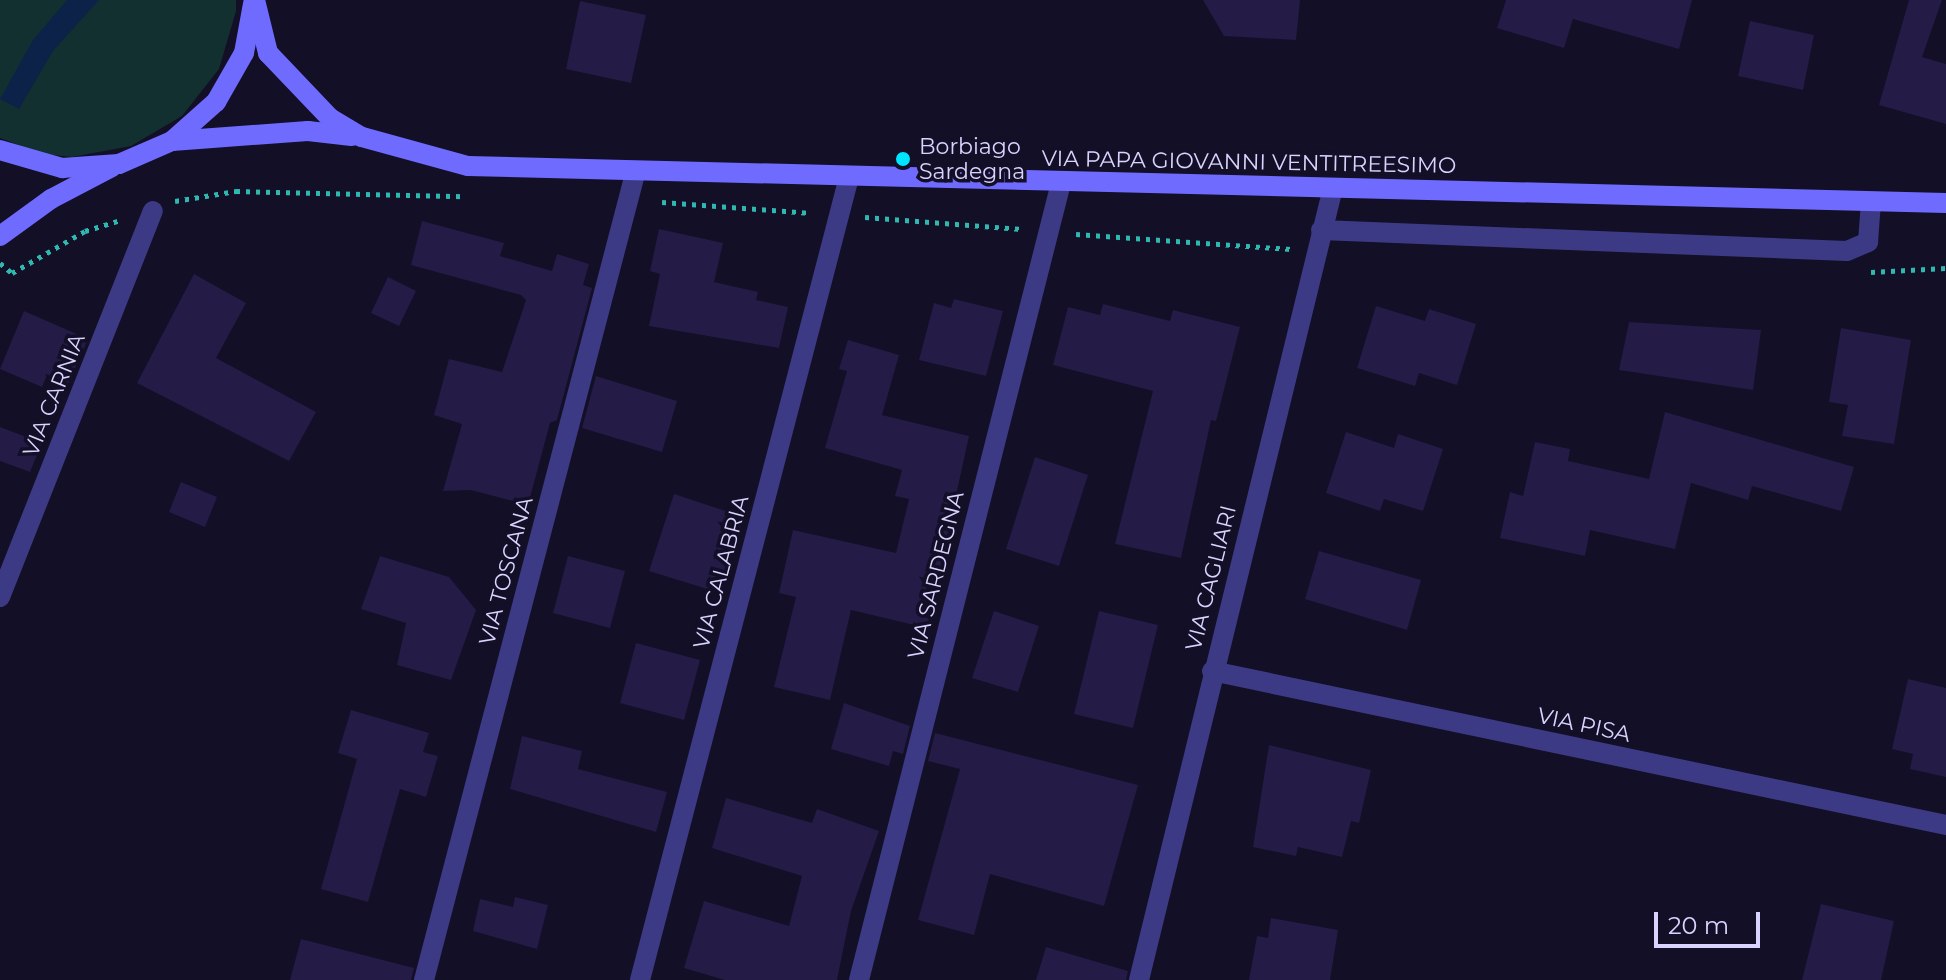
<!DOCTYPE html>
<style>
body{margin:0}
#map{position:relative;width:1946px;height:980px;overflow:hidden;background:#130f26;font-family:Montserrat,sans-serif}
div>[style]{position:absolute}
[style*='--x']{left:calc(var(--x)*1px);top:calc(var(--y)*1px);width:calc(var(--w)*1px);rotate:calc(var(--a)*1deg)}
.green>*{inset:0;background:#12302f}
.water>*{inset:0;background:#0c2248}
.building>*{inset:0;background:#241b47}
.path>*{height:5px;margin-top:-2.5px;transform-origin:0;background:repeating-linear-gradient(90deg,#2fb8b0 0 4px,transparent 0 10px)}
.lane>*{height:20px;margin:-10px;padding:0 10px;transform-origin:10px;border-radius:10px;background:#3d3a85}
.street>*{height:20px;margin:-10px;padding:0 10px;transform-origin:10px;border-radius:10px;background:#3d3a85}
.secondary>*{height:20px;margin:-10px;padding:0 10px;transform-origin:10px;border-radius:10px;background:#6f6bff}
.dots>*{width:22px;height:22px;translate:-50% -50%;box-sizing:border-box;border:4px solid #130f26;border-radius:50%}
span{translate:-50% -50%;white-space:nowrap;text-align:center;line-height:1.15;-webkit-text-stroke:7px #130f26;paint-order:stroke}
.poi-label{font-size:22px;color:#d9d4ff}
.left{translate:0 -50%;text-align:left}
.street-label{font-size:22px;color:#d9d4ff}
.scale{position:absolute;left:1654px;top:912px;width:106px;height:36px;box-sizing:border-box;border:4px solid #d9d4ff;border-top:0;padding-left:10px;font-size:24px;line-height:28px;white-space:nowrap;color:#d9d4ff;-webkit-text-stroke:6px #130f26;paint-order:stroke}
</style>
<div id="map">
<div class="green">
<i style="clip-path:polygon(0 0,236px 0,236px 11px,219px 69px,182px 116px,131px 146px,72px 157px,42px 154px,0 138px)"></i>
</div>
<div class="water">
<i style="clip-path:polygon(67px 0,99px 0,53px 51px,19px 109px,0 99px,33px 40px)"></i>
</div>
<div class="building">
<i style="clip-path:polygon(1203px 0,1300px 0,1296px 40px,1224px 36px)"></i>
<i style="clip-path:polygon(1506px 0,1692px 0,1679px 49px,1573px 19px,1564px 48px,1497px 28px)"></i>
<i style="clip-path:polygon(1909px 0,1942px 0,1922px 57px,1946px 64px,1946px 124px,1879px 105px)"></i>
<i style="clip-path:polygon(580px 1px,646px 15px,631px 83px,566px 69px)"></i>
<i style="clip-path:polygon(1750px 21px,1814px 35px,1803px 90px,1738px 76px)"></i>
<i style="clip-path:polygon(422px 221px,504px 243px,500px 256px,552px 271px,557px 254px,589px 264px,583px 285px,592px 288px,557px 420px,550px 423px,528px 505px,471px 490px,443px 491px,462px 424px,434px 415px,449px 359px,502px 372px,526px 300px,521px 295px,411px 265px)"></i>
<i style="clip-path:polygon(659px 229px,723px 243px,714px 282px,758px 292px,756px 300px,788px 307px,779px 348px,649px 326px,660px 274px,650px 271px)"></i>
<i style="clip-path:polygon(194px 274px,246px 303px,216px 358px,316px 412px,289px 461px,137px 383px)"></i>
<i style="clip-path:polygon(388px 277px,416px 291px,399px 326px,371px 313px)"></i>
<i style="clip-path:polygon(954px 299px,1003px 311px,986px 376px,919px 360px,934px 303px,951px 308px)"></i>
<i style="clip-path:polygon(1103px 304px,1170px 321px,1173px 310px,1240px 327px,1216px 421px,1211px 420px,1181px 558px,1115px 544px,1153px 391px,1053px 365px,1068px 307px,1100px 315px)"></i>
<i style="clip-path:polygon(1376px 306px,1425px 321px,1429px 309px,1476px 324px,1457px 385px,1419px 373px,1415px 386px,1357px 368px)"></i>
<i style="clip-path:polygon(24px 311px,88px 339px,68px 384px,47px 375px,42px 387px,0 369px)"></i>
<i style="clip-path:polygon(1629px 322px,1761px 330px,1753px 390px,1619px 370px)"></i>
<i style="clip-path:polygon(1841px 328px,1911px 340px,1894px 444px,1842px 436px,1848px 405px,1829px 402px)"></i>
<i style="clip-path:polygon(848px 340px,899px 355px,882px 415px,969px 436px,927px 628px,851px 610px,830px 700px,774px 687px,796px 597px,779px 593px,793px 530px,896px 553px,909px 499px,895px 496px,902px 470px,825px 448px,847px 371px,839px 369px)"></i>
<i style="clip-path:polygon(596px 376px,677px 401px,662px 452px,582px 428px)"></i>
<i style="clip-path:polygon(1665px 412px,1854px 467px,1841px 511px,1752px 486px,1748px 500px,1691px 483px,1675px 549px,1590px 530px,1585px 556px,1500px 538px,1510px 492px,1523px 496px,1535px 442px,1570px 449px,1568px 461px,1649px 479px)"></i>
<i style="clip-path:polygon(0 427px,42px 443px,30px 472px,0 461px)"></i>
<i style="clip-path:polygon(1346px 432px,1394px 448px,1398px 434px,1443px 449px,1423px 511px,1384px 499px,1380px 511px,1326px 493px)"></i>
<i style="clip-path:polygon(1035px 457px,1088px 475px,1059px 566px,1006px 549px)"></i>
<i style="clip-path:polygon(181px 482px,217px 497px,205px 527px,169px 512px)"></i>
<i style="clip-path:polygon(674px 494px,744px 517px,720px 593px,649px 571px)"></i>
<i style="clip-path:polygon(1319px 551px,1421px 580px,1407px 630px,1305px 599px)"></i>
<i style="clip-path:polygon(380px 556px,449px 577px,476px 610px,451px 680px,397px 665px,406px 623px,361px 609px)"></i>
<i style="clip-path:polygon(568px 556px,625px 571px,610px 628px,553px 613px)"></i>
<i style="clip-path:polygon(994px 611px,1039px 626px,1018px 692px,972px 678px)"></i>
<i style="clip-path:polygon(1099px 611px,1158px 625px,1133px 728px,1074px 714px)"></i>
<i style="clip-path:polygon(636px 643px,700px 660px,684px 720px,620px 703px)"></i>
<i style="clip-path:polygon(1908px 679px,1946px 688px,1946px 777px,1910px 769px,1913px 754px,1892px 749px)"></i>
<i style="clip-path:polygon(844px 703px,910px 726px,903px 754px,893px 751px,889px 766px,831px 749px)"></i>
<i style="clip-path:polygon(351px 710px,429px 733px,423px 752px,438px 756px,426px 797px,400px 789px,368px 902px,321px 889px,357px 759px,338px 753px)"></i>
<i style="clip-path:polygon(935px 733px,1138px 785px,1104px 906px,990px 874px,974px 935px,918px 920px,960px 769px,928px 761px)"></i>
<i style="clip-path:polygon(522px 736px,582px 751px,578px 769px,667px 792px,656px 832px,510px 789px)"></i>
<i style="clip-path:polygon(1269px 745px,1371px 770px,1359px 823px,1351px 821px,1342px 857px,1298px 847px,1296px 856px,1253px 847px)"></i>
<i style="clip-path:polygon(726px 798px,812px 823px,817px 809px,879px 831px,851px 911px,837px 980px,725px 980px,684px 968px,704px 901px,789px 926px,802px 876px,712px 848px)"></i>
<i style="clip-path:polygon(515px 897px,548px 905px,537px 949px,473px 931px,480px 899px,513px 907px)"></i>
<i style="clip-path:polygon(1821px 904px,1894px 921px,1881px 980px,1802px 980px)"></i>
<i style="clip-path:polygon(1271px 918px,1338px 930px,1330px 980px,1249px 980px,1257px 936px,1268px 938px)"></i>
<i style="clip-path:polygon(301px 939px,414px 968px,411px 980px,290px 980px)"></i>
<i style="clip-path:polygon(1046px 947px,1128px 971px,1126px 980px,1036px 980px)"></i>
</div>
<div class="path">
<i style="--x:175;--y:201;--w:62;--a:-9.3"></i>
<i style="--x:236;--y:191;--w:228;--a:1.3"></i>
<i style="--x:662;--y:202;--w:149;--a:4.2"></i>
<i style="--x:865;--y:217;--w:157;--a:4.4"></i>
<i style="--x:1076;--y:234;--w:215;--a:4"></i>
<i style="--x:0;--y:263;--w:16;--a:40"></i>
<i style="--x:12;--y:273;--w:84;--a:-29.9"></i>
<i style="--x:85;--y:231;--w:37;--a:-17"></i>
<i style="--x:1871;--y:272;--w:75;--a:-3.1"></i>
</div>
<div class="lane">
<i style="--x:1321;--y:230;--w:526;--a:2.29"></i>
<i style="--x:1847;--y:251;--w:23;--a:-23"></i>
<i style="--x:1868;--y:242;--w:40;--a:-85.7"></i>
</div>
<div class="street">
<i style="--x:0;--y:597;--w:415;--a:-68.4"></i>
<i style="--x:1212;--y:671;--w:750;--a:11.85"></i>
<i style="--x:424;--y:980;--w:833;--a:-75.33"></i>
<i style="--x:640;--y:980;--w:830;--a:-75.41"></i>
<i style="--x:859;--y:980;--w:822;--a:-75.78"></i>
<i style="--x:1139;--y:980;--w:815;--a:-76.24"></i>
</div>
<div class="secondary">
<i style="--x:255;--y:0;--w:55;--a:76.2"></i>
<i style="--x:268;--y:53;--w:90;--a:46.4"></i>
<i style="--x:330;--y:118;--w:37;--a:31"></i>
<i style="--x:362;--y:137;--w:110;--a:15.3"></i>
<i style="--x:468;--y:166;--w:1478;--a:1.43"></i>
<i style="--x:172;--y:141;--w:136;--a:-4.2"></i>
<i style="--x:308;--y:131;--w:44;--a:6.5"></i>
<i style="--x:0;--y:150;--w:65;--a:16.2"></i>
<i style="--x:62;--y:168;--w:57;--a:-4"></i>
<i style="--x:119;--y:164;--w:58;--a:-23.5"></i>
<i style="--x:172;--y:141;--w:59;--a:-41.6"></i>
<i style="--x:216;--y:102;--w:56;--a:-60.3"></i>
<i style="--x:244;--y:53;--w:50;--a:-79.6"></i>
<i style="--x:0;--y:236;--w:63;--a:-36"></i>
<i style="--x:51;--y:199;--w:69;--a:-27.7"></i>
</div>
<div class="dots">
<i style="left:903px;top:159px;background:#00e5ff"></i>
</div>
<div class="poi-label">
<span class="left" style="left:919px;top:159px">Borbiago<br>Sardegna</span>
</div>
<div class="street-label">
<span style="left:1249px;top:162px;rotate:1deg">VIA PAPA GIOVANNI VENTITREESIMO</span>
<span style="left:54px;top:395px;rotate:-68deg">VIA CARNIA</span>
<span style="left:506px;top:571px;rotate:-75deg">VIA TOSCANA</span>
<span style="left:721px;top:572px;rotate:-75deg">VIA CALABRIA</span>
<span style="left:936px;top:575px;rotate:-76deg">VIA SARDEGNA</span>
<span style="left:1211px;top:578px;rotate:-76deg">VIA CAGLIARI</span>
<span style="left:1584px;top:725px;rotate:12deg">VIA PISA</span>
</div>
<div class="scale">20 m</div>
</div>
